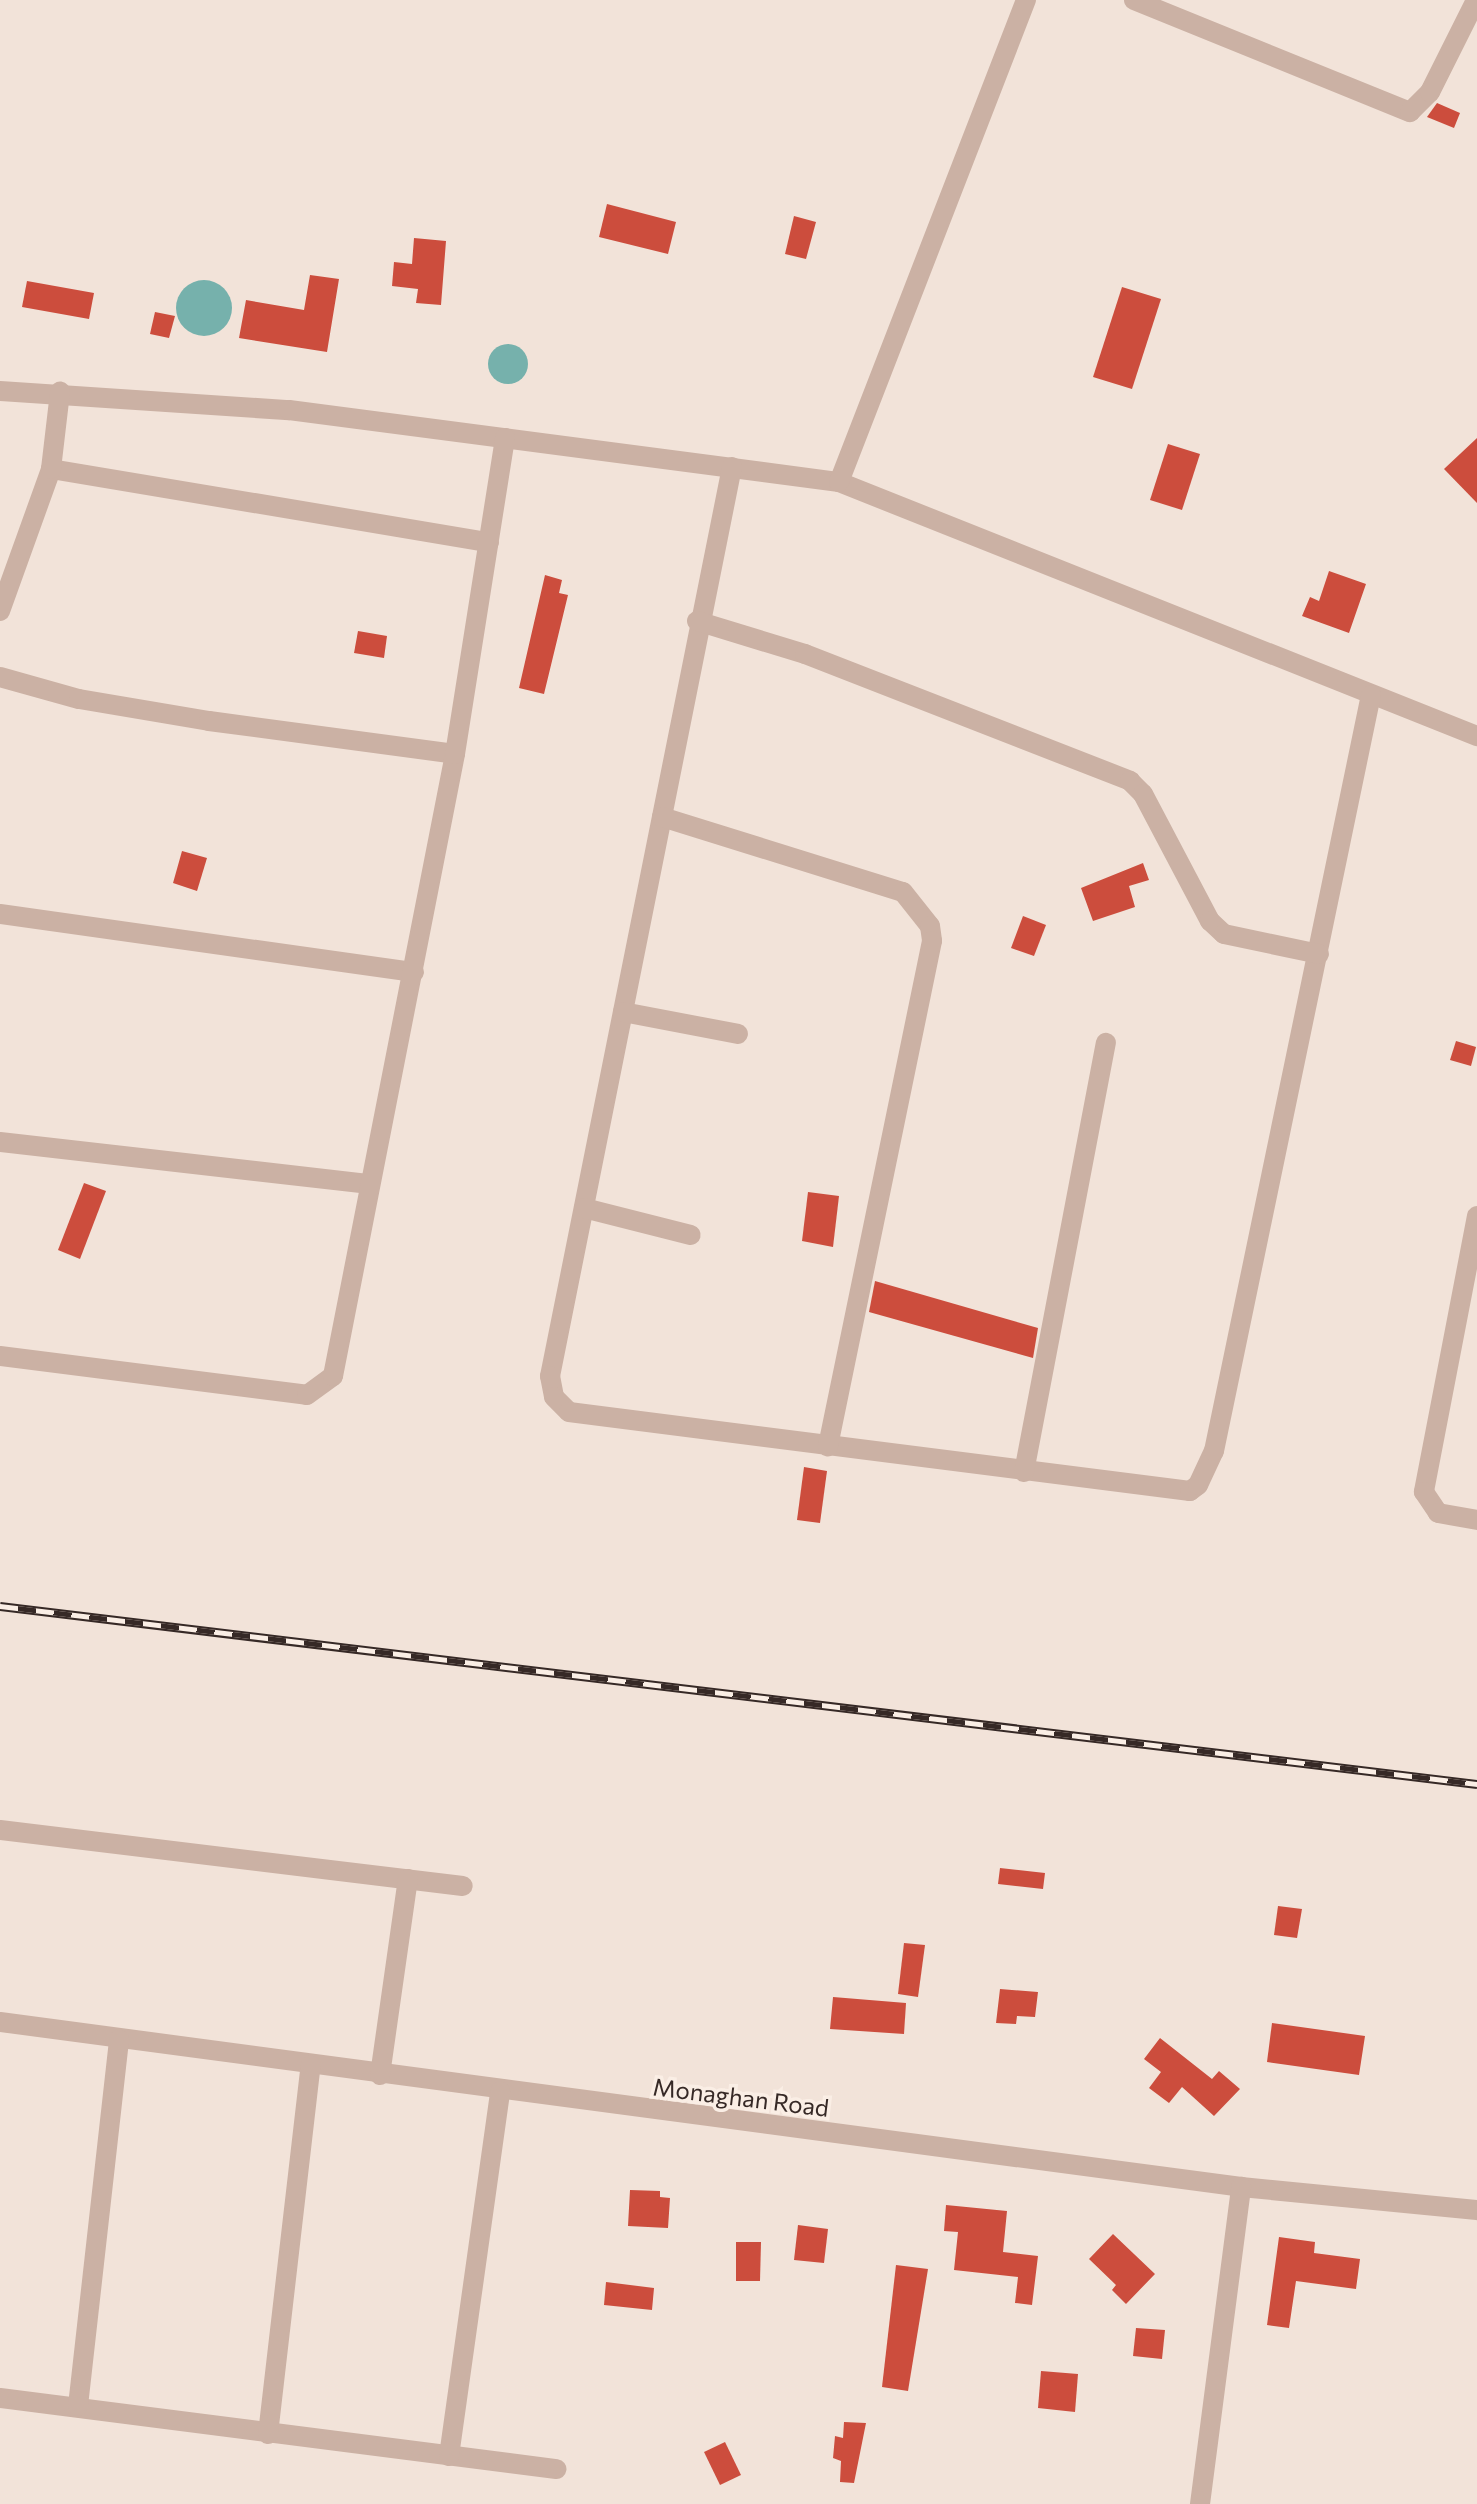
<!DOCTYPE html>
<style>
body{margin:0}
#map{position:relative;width:1477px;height:2504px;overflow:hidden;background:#f2e3d9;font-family:Commissioner,sans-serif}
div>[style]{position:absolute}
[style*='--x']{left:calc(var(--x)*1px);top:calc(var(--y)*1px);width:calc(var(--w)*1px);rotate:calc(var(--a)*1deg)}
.water>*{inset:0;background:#76b1ac}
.round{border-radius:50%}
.building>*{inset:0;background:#cc4d3d}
.minor>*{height:20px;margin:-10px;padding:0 10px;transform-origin:10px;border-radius:10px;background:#cbb1a4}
.rail>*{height:9px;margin-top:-4.5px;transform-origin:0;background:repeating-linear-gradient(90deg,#faeee5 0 18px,#362926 0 36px);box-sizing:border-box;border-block:2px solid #362926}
span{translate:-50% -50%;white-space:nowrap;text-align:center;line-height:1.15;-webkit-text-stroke:7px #faeee5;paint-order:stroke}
.street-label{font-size:24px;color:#362926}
</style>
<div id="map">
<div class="water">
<i class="round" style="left:176px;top:280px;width:56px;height:56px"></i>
<i class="round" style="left:488px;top:344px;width:40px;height:40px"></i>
</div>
<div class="building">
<i style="clip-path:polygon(1437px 103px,1460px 113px,1454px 128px,1427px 117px)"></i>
<i style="clip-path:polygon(607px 204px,676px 222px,668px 254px,599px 237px)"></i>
<i style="clip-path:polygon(794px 216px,816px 222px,806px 259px,785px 254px)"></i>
<i style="clip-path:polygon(414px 238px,446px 241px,441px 305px,416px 303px,418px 289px,392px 286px,394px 262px,412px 264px)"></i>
<i style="clip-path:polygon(310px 275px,339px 279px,327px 352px,239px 338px,246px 300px,304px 310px)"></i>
<i style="clip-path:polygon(27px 281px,94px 293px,89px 319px,22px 307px)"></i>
<i style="clip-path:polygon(1122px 287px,1161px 299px,1132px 389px,1093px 377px)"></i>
<i style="clip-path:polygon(155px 312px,175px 316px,169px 338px,150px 334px)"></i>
<i style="clip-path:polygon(1477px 438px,1477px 503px,1444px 469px)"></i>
<i style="clip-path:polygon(1168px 444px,1200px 454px,1182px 510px,1150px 500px)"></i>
<i style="clip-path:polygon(1329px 571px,1366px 584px,1349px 633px,1302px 616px,1310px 597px,1319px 601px)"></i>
<i style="clip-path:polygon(545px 575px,562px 580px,559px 593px,568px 595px,544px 694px,519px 688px)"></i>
<i style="clip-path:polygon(358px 631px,387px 636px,384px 658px,354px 653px)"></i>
<i style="clip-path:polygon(182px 851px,207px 858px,197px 891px,173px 883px)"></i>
<i style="clip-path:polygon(1143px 863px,1149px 880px,1129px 886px,1135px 907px,1093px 921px,1081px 888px)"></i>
<i style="clip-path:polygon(1023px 916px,1046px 925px,1034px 956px,1011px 948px)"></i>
<i style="clip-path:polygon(1456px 1041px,1476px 1047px,1471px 1066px,1450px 1060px)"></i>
<i style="clip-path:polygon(84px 1183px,106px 1191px,80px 1259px,58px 1250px)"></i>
<i style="clip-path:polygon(808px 1192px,839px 1196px,833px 1247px,802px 1241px)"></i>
<i style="clip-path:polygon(875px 1281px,1038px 1328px,1033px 1358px,869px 1312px)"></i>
<i style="clip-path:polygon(804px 1467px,827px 1471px,820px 1523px,797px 1520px)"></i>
<i style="clip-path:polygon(1000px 1868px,1045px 1873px,1043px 1889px,998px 1884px)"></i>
<i style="clip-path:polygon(1278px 1906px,1302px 1909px,1297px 1938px,1274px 1935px)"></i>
<i style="clip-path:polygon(904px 1943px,925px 1945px,918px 1997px,898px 1994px)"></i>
<i style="clip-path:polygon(1000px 1989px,1038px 1992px,1035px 2017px,1017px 2016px,1016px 2024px,996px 2023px)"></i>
<i style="clip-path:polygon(833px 1997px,906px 2003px,904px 2034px,830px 2029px)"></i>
<i style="clip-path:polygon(1272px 2023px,1365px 2036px,1359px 2075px,1267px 2062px)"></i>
<i style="clip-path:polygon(1160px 2038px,1212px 2079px,1219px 2071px,1240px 2089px,1214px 2116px,1182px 2087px,1169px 2103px,1149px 2088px,1161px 2072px,1144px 2059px)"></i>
<i style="clip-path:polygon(630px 2190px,660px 2191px,660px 2197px,670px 2198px,668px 2228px,628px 2226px)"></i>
<i style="clip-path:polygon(946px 2205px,1007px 2211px,1003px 2252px,1038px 2256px,1032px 2305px,1015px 2303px,1018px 2277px,954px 2270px,958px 2232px,944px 2231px)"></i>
<i style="clip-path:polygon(798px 2225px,828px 2229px,824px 2263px,794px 2260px)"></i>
<i style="clip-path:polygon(1113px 2234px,1155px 2274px,1126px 2304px,1112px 2290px,1116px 2285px,1089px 2259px)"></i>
<i style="clip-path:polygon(1279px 2237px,1315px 2242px,1314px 2253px,1360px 2259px,1356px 2289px,1296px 2281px,1289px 2328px,1267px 2325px)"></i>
<i style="clip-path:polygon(736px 2242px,761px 2242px,760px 2281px,736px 2281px)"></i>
<i style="clip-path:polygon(896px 2265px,928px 2269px,908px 2391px,882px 2387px)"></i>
<i style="clip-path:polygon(606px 2282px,654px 2288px,652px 2310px,604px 2305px)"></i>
<i style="clip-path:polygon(1136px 2328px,1165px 2330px,1162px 2359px,1133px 2356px)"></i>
<i style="clip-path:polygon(1041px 2371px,1078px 2374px,1075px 2412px,1038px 2408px)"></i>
<i style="clip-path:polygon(844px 2422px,866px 2423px,854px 2483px,840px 2482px,841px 2461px,833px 2458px,835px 2436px,843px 2438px)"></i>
<i style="clip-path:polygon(725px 2442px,741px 2475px,720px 2485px,704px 2452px)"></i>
</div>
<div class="minor">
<i style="--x:1134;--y:0;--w:298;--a:22.1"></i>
<i style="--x:1410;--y:112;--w:28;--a:-45"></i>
<i style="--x:1430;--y:92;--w:103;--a:-63.4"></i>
<i style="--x:0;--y:391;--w:290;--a:3.8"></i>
<i style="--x:289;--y:410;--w:555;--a:7.46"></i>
<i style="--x:839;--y:482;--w:687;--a:21.71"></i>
<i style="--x:732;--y:467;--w:927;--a:101.32"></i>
<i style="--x:550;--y:1376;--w:21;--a:79"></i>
<i style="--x:554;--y:1397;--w:21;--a:45"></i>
<i style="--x:569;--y:1412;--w:626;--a:7.25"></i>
<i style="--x:1190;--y:1491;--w:10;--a:-37"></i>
<i style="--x:1198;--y:1485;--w:38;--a:-65"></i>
<i style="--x:1214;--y:1451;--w:772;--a:-78.27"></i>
<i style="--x:51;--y:469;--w:444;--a:9.5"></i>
<i style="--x:839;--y:482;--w:517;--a:-68.8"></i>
<i style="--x:0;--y:611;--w:151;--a:-70.2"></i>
<i style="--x:51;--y:469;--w:78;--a:-83.3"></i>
<i style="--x:697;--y:621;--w:113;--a:17"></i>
<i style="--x:805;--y:654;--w:349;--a:21.3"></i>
<i style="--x:1130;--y:781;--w:18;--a:45"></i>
<i style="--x:1143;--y:794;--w:144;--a:62.2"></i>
<i style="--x:1210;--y:921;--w:19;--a:43"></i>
<i style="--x:1224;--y:934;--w:97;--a:11.9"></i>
<i style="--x:0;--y:677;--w:82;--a:15.6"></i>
<i style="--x:79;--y:699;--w:132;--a:9.6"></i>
<i style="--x:209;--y:721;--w:248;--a:7.6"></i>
<i style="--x:662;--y:817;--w:252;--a:17.3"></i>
<i style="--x:903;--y:892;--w:43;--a:51.5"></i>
<i style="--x:930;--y:926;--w:15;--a:82"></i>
<i style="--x:932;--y:941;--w:516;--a:101.64"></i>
<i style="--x:0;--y:914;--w:418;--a:8"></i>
<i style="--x:623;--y:1012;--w:117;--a:10.8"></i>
<i style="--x:0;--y:1142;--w:370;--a:6.5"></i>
<i style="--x:584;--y:1208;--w:110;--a:14.2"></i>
<i style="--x:1477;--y:1216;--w:281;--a:100.9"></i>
<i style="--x:1424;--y:1492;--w:25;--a:56"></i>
<i style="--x:1438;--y:1513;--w:40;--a:10"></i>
<i style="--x:0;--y:1356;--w:309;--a:7.2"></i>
<i style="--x:307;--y:1395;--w:32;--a:-36"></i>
<i style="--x:333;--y:1376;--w:634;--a:-78.9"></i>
<i style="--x:455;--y:754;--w:320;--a:-81"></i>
<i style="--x:1024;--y:1472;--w:437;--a:-79.2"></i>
<i style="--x:0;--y:1830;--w:466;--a:6.9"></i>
<i style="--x:0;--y:2022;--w:1252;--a:7.57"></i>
<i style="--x:1241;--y:2187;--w:237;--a:5.6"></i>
<i style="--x:380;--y:2075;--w:198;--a:-81.9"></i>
<i style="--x:0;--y:2398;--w:561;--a:7.28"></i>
<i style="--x:78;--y:2406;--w:369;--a:-83.6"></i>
<i style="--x:268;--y:2434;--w:371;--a:-83.4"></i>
<i style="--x:449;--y:2456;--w:368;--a:-82"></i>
<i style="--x:1200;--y:2504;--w:320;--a:-82.6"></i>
</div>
<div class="rail">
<i style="--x:0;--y:1606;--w:1488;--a:6.87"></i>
</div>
<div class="street-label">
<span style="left:741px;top:2097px;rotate:7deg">Monaghan Road</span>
</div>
</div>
